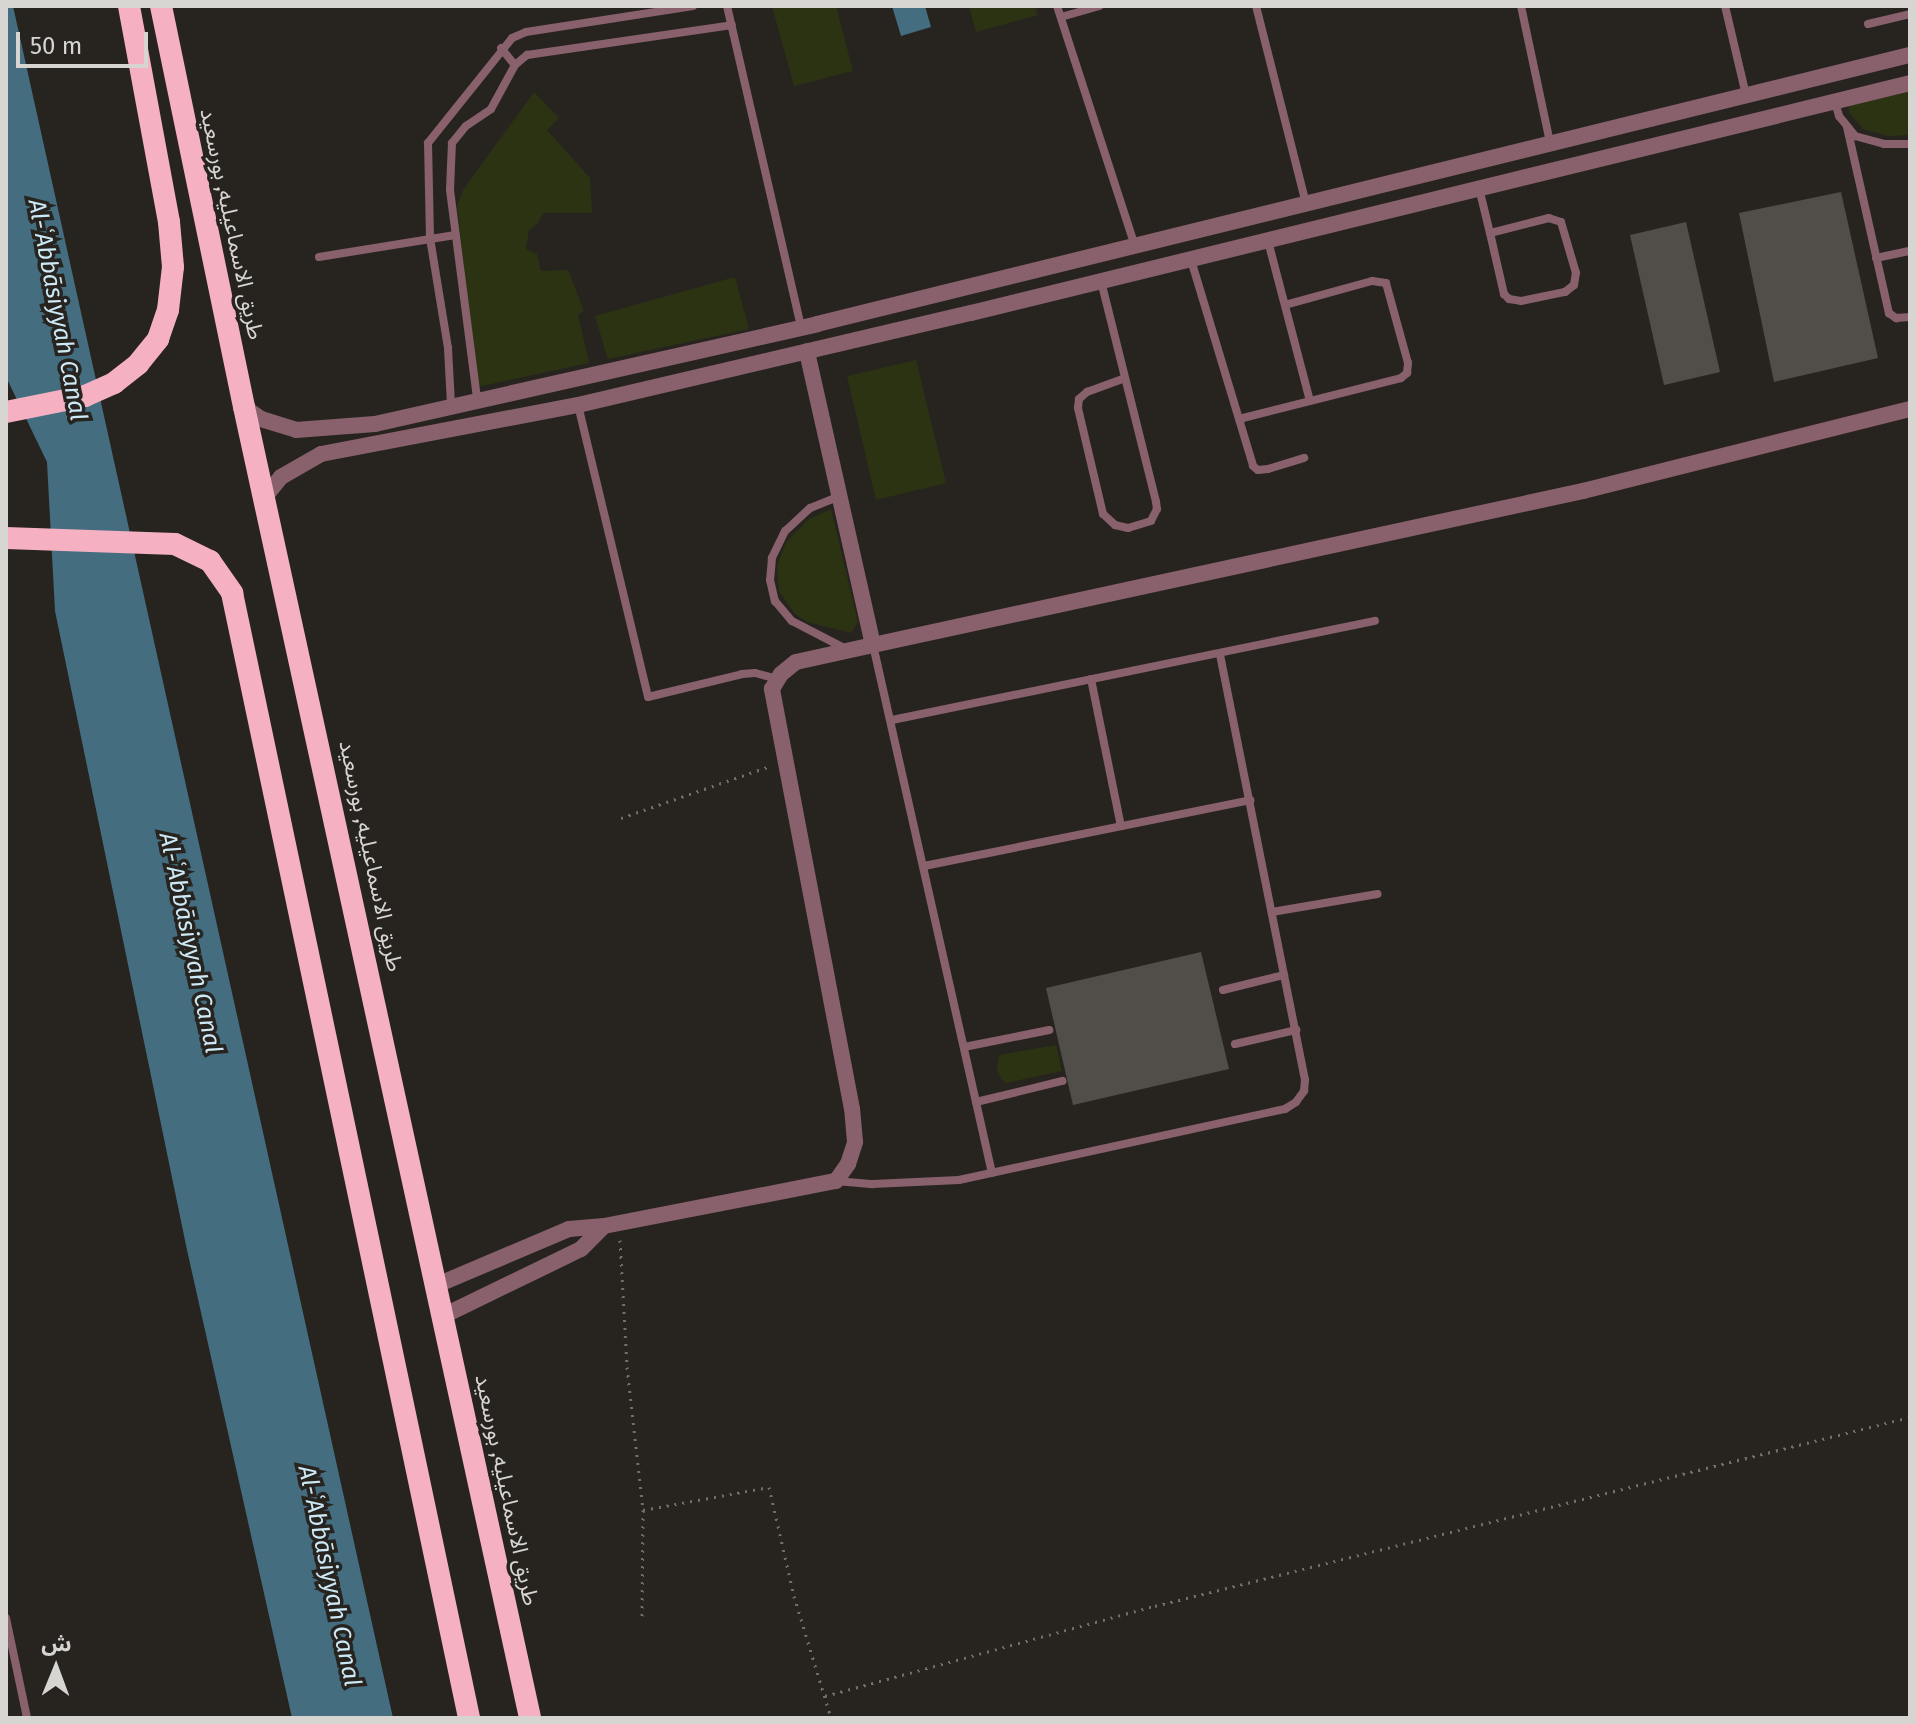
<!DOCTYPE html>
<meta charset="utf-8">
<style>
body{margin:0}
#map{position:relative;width:1916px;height:1724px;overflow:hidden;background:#272420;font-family:"Fira Sans","Noto Sans Arabic",sans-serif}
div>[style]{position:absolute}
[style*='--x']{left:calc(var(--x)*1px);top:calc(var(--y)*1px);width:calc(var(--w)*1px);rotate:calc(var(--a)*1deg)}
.green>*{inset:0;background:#2c3313}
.water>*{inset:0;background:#446d80}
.building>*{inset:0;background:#514e4a}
.path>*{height:3px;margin-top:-1.5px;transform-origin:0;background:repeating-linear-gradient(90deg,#716e6b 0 2px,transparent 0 8px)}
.service>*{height:8px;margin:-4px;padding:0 4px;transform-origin:4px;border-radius:4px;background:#88616c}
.minor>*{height:16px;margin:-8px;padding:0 8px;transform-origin:8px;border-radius:8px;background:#88616c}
.trunk>*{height:22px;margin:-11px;padding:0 11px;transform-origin:11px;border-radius:11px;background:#f5b0c2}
span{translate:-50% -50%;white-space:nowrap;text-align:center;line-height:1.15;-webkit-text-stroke:7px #272420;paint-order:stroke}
.street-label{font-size:22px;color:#d6d5d2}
.water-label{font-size:24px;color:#cee9f6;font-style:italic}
.frame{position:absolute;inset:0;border:8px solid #d6d5d2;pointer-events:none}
.north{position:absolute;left:16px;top:1628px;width:80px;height:80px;-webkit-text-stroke:6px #272420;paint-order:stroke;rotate:1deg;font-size:22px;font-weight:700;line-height:32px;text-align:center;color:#d6d5d2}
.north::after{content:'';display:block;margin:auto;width:28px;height:36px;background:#d6d5d2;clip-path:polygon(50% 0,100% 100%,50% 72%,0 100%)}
.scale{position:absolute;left:16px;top:32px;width:132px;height:36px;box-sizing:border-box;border:4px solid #d6d5d2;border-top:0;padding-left:10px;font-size:24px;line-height:28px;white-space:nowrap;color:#d6d5d2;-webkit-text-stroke:6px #272420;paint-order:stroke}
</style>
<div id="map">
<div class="green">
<i style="clip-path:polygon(772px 6px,836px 6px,853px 71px,794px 86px)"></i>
<i style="clip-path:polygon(969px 6px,1035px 6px,1038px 15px,976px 32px)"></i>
<i style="clip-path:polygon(1910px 90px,1910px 135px,1888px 136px,1863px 129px,1849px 112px,1849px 105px)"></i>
<i style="clip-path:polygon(534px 92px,559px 118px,547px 130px,590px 178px,592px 213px,543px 213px,538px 223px,529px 230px,526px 249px,537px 254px,541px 271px,568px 270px,584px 311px,578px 315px,589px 363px,477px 387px,457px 206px,463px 190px)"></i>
<i style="clip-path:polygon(735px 277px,749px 329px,608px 359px,595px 316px)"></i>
<i style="clip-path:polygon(916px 360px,946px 483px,876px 500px,847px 376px)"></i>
<i style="clip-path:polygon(831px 509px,858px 622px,851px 633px,807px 622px,794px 613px,779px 591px,777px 566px,787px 541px,809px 519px)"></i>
<i style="clip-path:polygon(1056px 1045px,1062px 1071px,1006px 1083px,1001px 1079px,997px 1070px,999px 1055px)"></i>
</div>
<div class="water">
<i style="clip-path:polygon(6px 6px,13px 6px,393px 1718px,292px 1718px,187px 1250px,55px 611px,47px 462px,6px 377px)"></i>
<i style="clip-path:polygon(892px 6px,925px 6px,931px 27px,901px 36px)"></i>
</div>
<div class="building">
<i style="clip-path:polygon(1841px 192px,1878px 358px,1774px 382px,1739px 213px)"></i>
<i style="clip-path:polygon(1686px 222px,1720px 372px,1664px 385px,1630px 235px)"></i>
<i style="clip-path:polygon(1201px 952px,1229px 1069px,1073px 1105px,1046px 988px)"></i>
</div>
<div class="path">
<i style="--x:621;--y:818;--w:158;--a:-19.2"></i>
<i style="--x:620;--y:1240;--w:127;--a:86.8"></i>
<i style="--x:627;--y:1367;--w:144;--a:83.6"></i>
<i style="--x:643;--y:1510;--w:109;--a:90.5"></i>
<i style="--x:643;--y:1510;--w:128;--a:-10.3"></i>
<i style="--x:769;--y:1487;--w:112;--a:77.1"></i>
<i style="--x:794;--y:1596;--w:127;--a:73.1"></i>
<i style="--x:825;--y:1696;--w:342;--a:-15.3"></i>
<i style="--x:1155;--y:1606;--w:778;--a:-14.05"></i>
</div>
<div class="service">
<i style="--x:727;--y:6;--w:329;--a:77"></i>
<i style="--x:1057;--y:6;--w:252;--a:72"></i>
<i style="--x:1256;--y:6;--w:204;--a:75.8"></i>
<i style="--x:1521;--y:6;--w:139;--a:78"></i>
<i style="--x:1725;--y:6;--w:91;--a:76.7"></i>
<i style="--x:1061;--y:17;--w:40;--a:-16"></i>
<i style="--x:1868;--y:24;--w:43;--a:-13.4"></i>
<i style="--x:501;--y:48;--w:22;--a:51"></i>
<i style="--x:1835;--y:102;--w:15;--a:74"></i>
<i style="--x:1839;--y:116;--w:26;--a:51"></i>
<i style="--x:1855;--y:136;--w:30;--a:15"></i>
<i style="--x:1884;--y:144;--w:26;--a:0"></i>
<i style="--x:1847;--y:127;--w:191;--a:77.3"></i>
<i style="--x:1889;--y:313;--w:9;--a:36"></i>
<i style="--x:1896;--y:318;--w:14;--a:-4"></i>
<i style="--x:1479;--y:188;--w:46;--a:76.3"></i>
<i style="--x:1490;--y:233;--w:63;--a:77.1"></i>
<i style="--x:1504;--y:294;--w:7;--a:45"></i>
<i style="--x:1509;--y:299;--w:12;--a:9"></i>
<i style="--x:1521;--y:301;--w:45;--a:-11.6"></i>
<i style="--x:1565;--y:292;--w:11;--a:-38"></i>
<i style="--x:1574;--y:285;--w:12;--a:-81"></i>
<i style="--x:1576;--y:273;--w:53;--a:-106.4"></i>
<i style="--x:1561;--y:222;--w:13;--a:-162"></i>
<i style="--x:1549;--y:218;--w:61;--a:165.7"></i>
<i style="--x:1268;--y:241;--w:165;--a:75.3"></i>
<i style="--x:319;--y:257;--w:138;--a:-9.2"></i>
<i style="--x:1876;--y:258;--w:35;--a:-12"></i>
<i style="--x:1191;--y:260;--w:215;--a:73.2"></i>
<i style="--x:1253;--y:466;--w:6;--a:39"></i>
<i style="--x:1258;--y:470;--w:10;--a:-6"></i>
<i style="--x:1268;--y:469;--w:38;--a:-17"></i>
<i style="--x:1101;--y:281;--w:228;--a:76"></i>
<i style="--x:1156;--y:502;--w:7;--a:82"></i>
<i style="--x:1157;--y:509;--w:13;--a:117"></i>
<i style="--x:1151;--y:521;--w:24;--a:163"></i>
<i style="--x:1128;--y:528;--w:13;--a:-167"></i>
<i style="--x:1115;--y:525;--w:16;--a:-137"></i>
<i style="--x:1103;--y:514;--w:109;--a:-103.3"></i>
<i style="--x:1078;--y:408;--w:9;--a:-84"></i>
<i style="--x:1079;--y:399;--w:11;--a:-41"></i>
<i style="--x:1087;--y:392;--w:40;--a:-20.2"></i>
<i style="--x:477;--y:398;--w:210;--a:-97.4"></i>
<i style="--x:450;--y:190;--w:47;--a:-87.6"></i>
<i style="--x:452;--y:143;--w:22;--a:-51"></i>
<i style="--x:466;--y:126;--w:30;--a:-34"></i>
<i style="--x:491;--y:109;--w:50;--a:-61.4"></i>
<i style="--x:515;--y:65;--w:16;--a:-40"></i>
<i style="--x:527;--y:55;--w:207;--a:-8.3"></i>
<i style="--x:451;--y:404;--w:56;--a:-93.1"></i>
<i style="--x:448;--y:348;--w:111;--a:-99.3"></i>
<i style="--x:430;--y:238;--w:95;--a:-91.2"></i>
<i style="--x:428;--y:143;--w:134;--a:-51.3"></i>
<i style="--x:512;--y:38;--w:15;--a:-23"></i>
<i style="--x:526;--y:32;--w:169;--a:-8.8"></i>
<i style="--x:578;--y:405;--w:300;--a:76.5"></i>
<i style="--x:648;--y:697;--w:97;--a:-13.7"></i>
<i style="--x:742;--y:674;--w:13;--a:-4"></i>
<i style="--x:755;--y:673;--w:24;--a:15"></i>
<i style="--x:1239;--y:419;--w:167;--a:-14.2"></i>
<i style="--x:1401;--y:378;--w:8;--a:-40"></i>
<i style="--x:1407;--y:373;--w:10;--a:-84"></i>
<i style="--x:1408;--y:363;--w:83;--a:-105.4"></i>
<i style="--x:1386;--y:283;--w:14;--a:-172"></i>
<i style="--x:1372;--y:281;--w:90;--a:164.6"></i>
<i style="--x:840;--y:496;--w:32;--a:158"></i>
<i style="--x:810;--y:508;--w:34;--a:137"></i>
<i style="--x:785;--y:531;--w:30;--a:116"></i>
<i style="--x:772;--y:558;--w:22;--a:95"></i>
<i style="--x:770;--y:580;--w:22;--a:77"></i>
<i style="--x:775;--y:601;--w:26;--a:50"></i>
<i style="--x:792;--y:621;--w:59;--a:27.4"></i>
<i style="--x:873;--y:645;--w:541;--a:77.3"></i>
<i style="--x:1091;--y:679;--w:150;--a:78.5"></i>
<i style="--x:892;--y:720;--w:493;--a:-11.6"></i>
<i style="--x:924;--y:866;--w:333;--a:-11.4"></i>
<i style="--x:1272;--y:912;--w:107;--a:-9.7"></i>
<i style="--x:1223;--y:990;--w:63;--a:-13.8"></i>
<i style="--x:1235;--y:1044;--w:63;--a:-12.9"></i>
<i style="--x:964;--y:1047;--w:87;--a:-11.3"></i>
<i style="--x:976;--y:1102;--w:89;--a:-13.7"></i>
<i style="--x:836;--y:1181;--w:37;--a:5"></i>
<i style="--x:873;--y:1184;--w:86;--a:-2.7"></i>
<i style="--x:959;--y:1180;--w:334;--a:-12.3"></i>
<i style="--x:1285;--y:1109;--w:13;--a:-32"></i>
<i style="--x:1296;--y:1102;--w:14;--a:-54"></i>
<i style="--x:1304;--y:1091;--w:11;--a:-85"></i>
<i style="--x:1305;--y:1080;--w:435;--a:-101.3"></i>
<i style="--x:6;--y:1618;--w:102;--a:78.1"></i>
</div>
<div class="minor">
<i style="--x:244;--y:407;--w:21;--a:35"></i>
<i style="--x:261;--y:419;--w:37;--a:17"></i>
<i style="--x:296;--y:430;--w:79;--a:-4.3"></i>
<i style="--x:375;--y:424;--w:453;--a:-12.7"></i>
<i style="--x:817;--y:324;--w:1126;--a:-13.83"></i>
<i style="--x:264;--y:498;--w:27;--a:-51"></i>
<i style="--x:281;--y:477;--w:46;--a:-29.9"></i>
<i style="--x:321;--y:454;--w:262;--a:-10.8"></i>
<i style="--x:578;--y:405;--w:404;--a:-13.2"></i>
<i style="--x:971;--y:313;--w:967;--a:-13.76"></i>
<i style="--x:873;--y:645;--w:727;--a:-12.24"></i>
<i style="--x:1583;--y:491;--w:337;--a:-14.1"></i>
<i style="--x:437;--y:1285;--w:143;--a:-23"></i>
<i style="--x:569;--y:1229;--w:35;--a:-5"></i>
<i style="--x:604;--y:1226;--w:236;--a:-11"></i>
<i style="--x:836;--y:1181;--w:21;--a:-55"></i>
<i style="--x:848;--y:1164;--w:23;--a:-72"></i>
<i style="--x:855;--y:1142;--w:33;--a:-95"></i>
<i style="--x:852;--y:1109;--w:428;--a:-100.8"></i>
<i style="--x:772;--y:689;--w:17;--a:-59"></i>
<i style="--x:781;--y:674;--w:19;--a:-39"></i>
<i style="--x:796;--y:662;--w:79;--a:-12.4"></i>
<i style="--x:873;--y:645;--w:301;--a:-102.7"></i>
<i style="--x:443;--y:1316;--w:153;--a:-25.9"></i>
<i style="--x:581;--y:1249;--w:31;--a:-45"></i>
</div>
<div class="trunk">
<i style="--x:161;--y:6;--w:409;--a:78.3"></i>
<i style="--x:244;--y:407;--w:1342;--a:77.69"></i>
<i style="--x:6;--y:412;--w:81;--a:-11.4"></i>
<i style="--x:85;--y:396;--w:32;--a:-24"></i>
<i style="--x:114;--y:383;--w:31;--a:-38"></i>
<i style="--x:138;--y:364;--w:32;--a:-51"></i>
<i style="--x:158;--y:339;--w:31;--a:-71"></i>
<i style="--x:168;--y:310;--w:43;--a:-83.4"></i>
<i style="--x:173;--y:267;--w:45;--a:-95.1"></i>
<i style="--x:169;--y:222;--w:220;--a:-100.5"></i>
<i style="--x:6;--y:538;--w:169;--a:2"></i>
<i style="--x:175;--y:544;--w:39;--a:26"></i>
<i style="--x:210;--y:561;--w:39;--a:55"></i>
<i style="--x:232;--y:593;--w:1150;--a:78.1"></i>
</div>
<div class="street-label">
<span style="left:232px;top:224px;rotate:78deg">طريق الاسماعيليه, بورسعيد</span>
<span style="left:371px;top:856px;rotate:78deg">طريق الاسماعيليه, بورسعيد</span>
<span style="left:507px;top:1490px;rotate:78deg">طريق الاسماعيليه, بورسعيد</span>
</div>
<div class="water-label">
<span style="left:57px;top:310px;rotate:79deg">Al-ʿAbbāsiyyah Canal</span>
<span style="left:190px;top:943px;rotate:78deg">Al-ʿAbbāsiyyah Canal</span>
<span style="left:329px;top:1576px;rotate:78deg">Al-ʿAbbāsiyyah Canal</span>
</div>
<div class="frame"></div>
<div class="north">ش</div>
<div class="scale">50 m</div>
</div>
